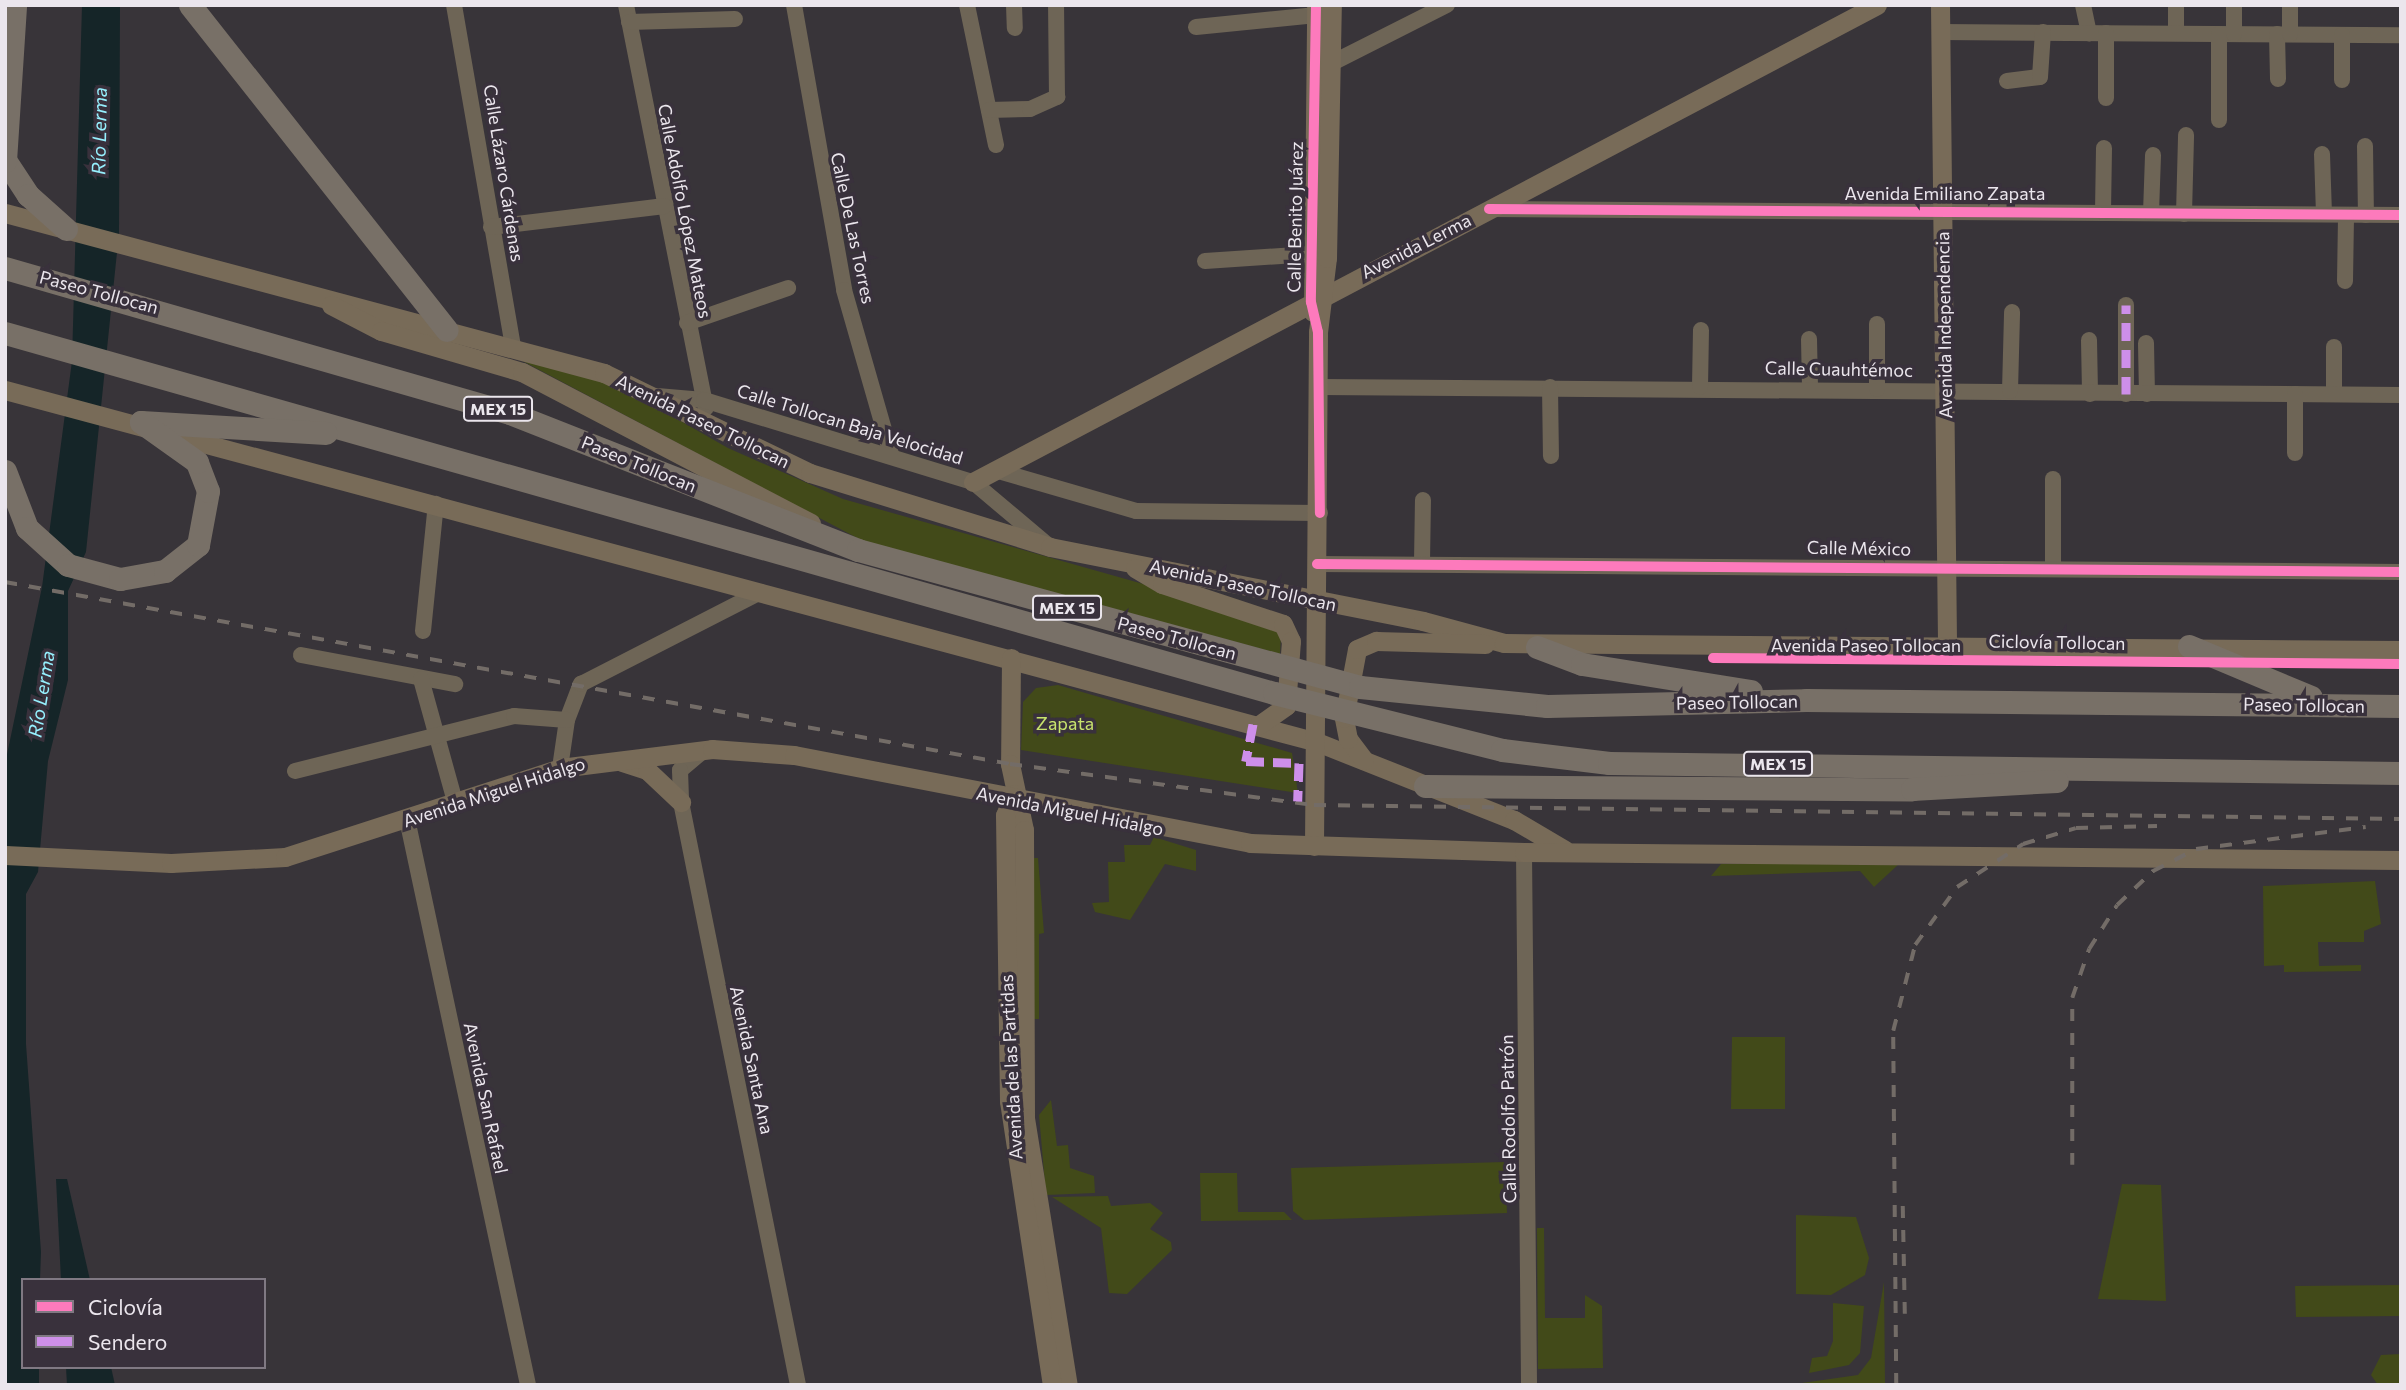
<!DOCTYPE html>
<meta charset="utf-8">
<style>
body{margin:0}
#map{position:relative;width:2406px;height:1390px;overflow:hidden;background:#383439;font-family:Commissioner,sans-serif}
div>[style]{position:absolute}
[style*='--x']{left:calc(var(--x)*1px);top:calc(var(--y)*1px);width:calc(var(--w)*1px);rotate:calc(var(--a)*1deg)}
.green>*{inset:0;background:#424a19}
.water>*{inset:0;background:#152528}
.minor>*{height:16px;margin:-8px;padding:0 8px;transform-origin:8px;border-radius:8px;background:#6e6556}
.major>*{height:19px;margin:-9.5px;padding:0 9.5px;transform-origin:9.5px;border-radius:9.5px;background:#786b58}
.highway>*{height:23px;margin:-11.5px;padding:0 11.5px;transform-origin:11.5px;border-radius:11.5px;background:#787067}
.rail>*{height:3.5px;margin-top:-1.75px;transform-origin:0;background:repeating-linear-gradient(90deg,#736c67 0 12px,transparent 0 24px)}
.quiet>*{height:9px;margin-top:-4.5px;transform-origin:0;background:repeating-linear-gradient(90deg,#ce8fe9 0 18px,transparent 0 27px)}
.cycleway>*{height:10px;margin:-5px;padding:0 5px;transform-origin:5px;border-radius:5px;background:#fd7abc}
span{translate:-50% -50%;white-space:nowrap;text-align:center;line-height:1.15;-webkit-text-stroke:7px #39313c;paint-order:stroke}
.shield-label span{padding:2px 5px;background:#39313c;border:2px solid;border-radius:5px;-webkit-text-stroke-width:0}
.shield-label{font-size:16px;color:#ebe6ed;font-weight:700}
.street-label{font-size:18px;color:#ebe6ed}
.park-label{font-size:18px;color:#c8e36d}
.water-label{font-size:19px;color:#96f0fe;font-style:italic}
.frame{position:absolute;inset:0;border:7px solid #ebe6ed;pointer-events:none}
.legend{position:absolute;left:21px;top:1278px;width:245px;height:91px;box-sizing:border-box;background:#39313c;border:2px solid #807983;margin:0;padding:9px 12px;list-style:none;font-size:21px;color:#ebe6ed}
.legend li{display:flex;align-items:center;gap:14px;height:35px}
.legend b{width:35px;border:2px solid #807983}
</style>
<div id="map">
<div class="green">
<i style="clip-path:polygon(515px 357px,612px 382px,728px 448px,843px 499px,1267px 619px,1281px 635px,1280px 654px,863px 541px)"></i>
<i style="clip-path:polygon(1058px 685px,1292px 753px,1298px 793px,1021px 750px,1023px 702px,1036px 688px)"></i>
<i style="clip-path:polygon(1154px 837px,1196px 850px,1196px 871px,1165px 864px,1130px 920px,1095px 912px,1092px 903px,1109px 902px,1108px 862px,1125px 862px,1124px 845px,1150px 845px)"></i>
<i style="clip-path:polygon(1027px 858px,1038px 858px,1044px 933px,1039px 934px,1039px 1019px,1034px 1019px)"></i>
<i style="clip-path:polygon(1900px 863px,1874px 887px,1860px 871px,1711px 876px,1721px 864px)"></i>
<i style="clip-path:polygon(2375px 881px,2381px 924px,2364px 931px,2364px 942px,2318px 942px,2319px 966px,2361px 965px,2361px 971px,2284px 972px,2284px 965px,2264px 966px,2263px 886px)"></i>
<i style="clip-path:polygon(1732px 1037px,1785px 1037px,1785px 1109px,1731px 1109px)"></i>
<i style="clip-path:polygon(1051px 1100px,1057px 1146px,1068px 1145px,1070px 1168px,1094px 1176px,1095px 1193px,1046px 1195px,1039px 1115px)"></i>
<i style="clip-path:polygon(1505px 1162px,1507px 1213px,1304px 1220px,1293px 1211px,1291px 1168px)"></i>
<i style="clip-path:polygon(1200px 1173px,1237px 1173px,1238px 1212px,1284px 1212px,1292px 1220px,1201px 1221px)"></i>
<i style="clip-path:polygon(2122px 1184px,2161px 1185px,2166px 1301px,2098px 1299px)"></i>
<i style="clip-path:polygon(1108px 1196px,1111px 1206px,1150px 1203px,1163px 1213px,1150px 1229px,1171px 1242px,1172px 1250px,1127px 1294px,1109px 1293px,1101px 1228px,1052px 1197px)"></i>
<i style="clip-path:polygon(1796px 1215px,1856px 1217px,1869px 1258px,1865px 1275px,1831px 1295px,1796px 1294px)"></i>
<i style="clip-path:polygon(1537px 1228px,1544px 1228px,1545px 1318px,1585px 1318px,1585px 1295px,1602px 1306px,1603px 1368px,1538px 1369px)"></i>
<i style="clip-path:polygon(1884px 1282px,1885px 1385px,1788px 1385px,1858px 1375px,1871px 1358px)"></i>
<i style="clip-path:polygon(2401px 1285px,2401px 1316px,2296px 1317px,2295px 1286px)"></i>
<i style="clip-path:polygon(1833px 1303px,1864px 1306px,1860px 1353px,1849px 1365px,1809px 1373px,1812px 1358px,1827px 1356px,1833px 1341px)"></i>
<i style="clip-path:polygon(2401px 1354px,2401px 1385px,2378px 1385px,2371px 1375px,2381px 1355px)"></i>
</div>
<div class="water">
<i style="clip-path:polygon(82px 5px,120px 5px,119px 233px,86px 552px,68px 591px,68px 680px,48px 761px,38px 872px,26px 894px,26px 1044px,41px 1252px,40px 1280px,23px 1280px,23px 1367px,39px 1367px,39px 1385px,5px 1385px,5px 764px,42px 587px,72px 361px)"></i>
<i style="clip-path:polygon(56px 1179px,67px 1179px,90px 1280px,61px 1280px)"></i>
<i style="clip-path:polygon(66px 1367px,111px 1367px,115px 1385px,67px 1385px)"></i>
</div>
<div class="minor">
<i style="--x:454;--y:5;--w:348;--a:80.2"></i>
<i style="--x:626;--y:5;--w:411;--a:78.8"></i>
<i style="--x:794;--y:5;--w:289;--a:80"></i>
<i style="--x:844;--y:290;--w:171;--a:74"></i>
<i style="--x:967;--y:5;--w:143;--a:78.3"></i>
<i style="--x:1014;--y:5;--w:23;--a:88"></i>
<i style="--x:2083;--y:5;--w:29;--a:78"></i>
<i style="--x:2176;--y:5;--w:28;--a:90"></i>
<i style="--x:629;--y:22;--w:106;--a:-1.6"></i>
<i style="--x:1196;--y:27;--w:121;--a:-5.7"></i>
<i style="--x:1940;--y:32;--w:461;--a:0.4"></i>
<i style="--x:2219;--y:34;--w:86;--a:90"></i>
<i style="--x:2234;--y:34;--w:29;--a:-90"></i>
<i style="--x:2277;--y:34;--w:45;--a:88.7"></i>
<i style="--x:2290;--y:34;--w:29;--a:-90"></i>
<i style="--x:2342;--y:35;--w:45;--a:90"></i>
<i style="--x:1330;--y:64;--w:131;--a:-26.8"></i>
<i style="--x:2007;--y:81;--w:33;--a:-7"></i>
<i style="--x:2040;--y:77;--w:45;--a:-86.2"></i>
<i style="--x:2106;--y:98;--w:65;--a:-90"></i>
<i style="--x:989;--y:110;--w:41;--a:-1.4"></i>
<i style="--x:1030;--y:109;--w:30;--a:-24"></i>
<i style="--x:1057;--y:97;--w:92;--a:-90.6"></i>
<i style="--x:2365;--y:146;--w:69;--a:89.2"></i>
<i style="--x:2322;--y:154;--w:60;--a:88.1"></i>
<i style="--x:1490;--y:209;--w:911;--a:0.38"></i>
<i style="--x:2103;--y:212;--w:64;--a:-89.1"></i>
<i style="--x:2151;--y:213;--w:58;--a:-88"></i>
<i style="--x:2184;--y:214;--w:79;--a:-88.5"></i>
<i style="--x:491;--y:227;--w:175;--a:-6.9"></i>
<i style="--x:1205;--y:261;--w:106;--a:-3.8"></i>
<i style="--x:2345;--y:281;--w:66;--a:-89.1"></i>
<i style="--x:687;--y:323;--w:107;--a:-19.1"></i>
<i style="--x:1809;--y:339;--w:49;--a:88.8"></i>
<i style="--x:2089;--y:340;--w:54;--a:88.9"></i>
<i style="--x:2146;--y:343;--w:51;--a:88.9"></i>
<i style="--x:2334;--y:347;--w:47;--a:90"></i>
<i style="--x:1319;--y:387;--w:1082;--a:0.42"></i>
<i style="--x:1550;--y:387;--w:69;--a:89.2"></i>
<i style="--x:1700;--y:387;--w:57;--a:-89"></i>
<i style="--x:1877;--y:389;--w:65;--a:-90"></i>
<i style="--x:2010;--y:391;--w:79;--a:-88.5"></i>
<i style="--x:2126;--y:394;--w:89;--a:-90"></i>
<i style="--x:657;--y:396;--w:47;--a:4.9"></i>
<i style="--x:704;--y:400;--w:281;--a:17"></i>
<i style="--x:973;--y:482;--w:99;--a:40.1"></i>
<i style="--x:2295;--y:453;--w:59;--a:-90"></i>
<i style="--x:995;--y:470;--w:147;--a:16.2"></i>
<i style="--x:1136;--y:511;--w:184;--a:0.6"></i>
<i style="--x:2053;--y:479;--w:88;--a:90"></i>
<i style="--x:1422;--y:562;--w:62;--a:-89.1"></i>
<i style="--x:1317;--y:564;--w:1084;--a:0.42"></i>
<i style="--x:423;--y:631;--w:128;--a:-84.2"></i>
<i style="--x:301;--y:655;--w:157;--a:10.7"></i>
<i style="--x:421;--y:679;--w:128;--a:74.5"></i>
<i style="--x:703;--y:751;--w:30;--a:140"></i>
<i style="--x:680;--y:770;--w:32;--a:88"></i>
<i style="--x:681;--y:802;--w:595;--a:78.65"></i>
<i style="--x:560;--y:768;--w:49;--a:-81.7"></i>
<i style="--x:567;--y:720;--w:39;--a:-69"></i>
<i style="--x:581;--y:684;--w:202;--a:-27.1"></i>
<i style="--x:295;--y:771;--w:226;--a:-14.1"></i>
<i style="--x:514;--y:716;--w:53;--a:4.3"></i>
<i style="--x:407;--y:819;--w:579;--a:77.93"></i>
<i style="--x:1524;--y:852;--w:533;--a:89.46"></i>
</div>
<div class="major">
<i style="--x:1940;--y:5;--w:639;--a:89.37"></i>
<i style="--x:5;--y:213;--w:620;--a:14.96"></i>
<i style="--x:604;--y:373;--w:229;--a:25.9"></i>
<i style="--x:810;--y:473;--w:251;--a:17.1"></i>
<i style="--x:1050;--y:547;--w:380;--a:11.2"></i>
<i style="--x:1423;--y:621;--w:84;--a:15.2"></i>
<i style="--x:1504;--y:643;--w:897;--a:0.45"></i>
<i style="--x:331;--y:305;--w:56;--a:27.5"></i>
<i style="--x:381;--y:331;--w:147;--a:16.2"></i>
<i style="--x:522;--y:372;--w:326;--a:27.6"></i>
<i style="--x:1313;--y:312;--w:307;--a:-89.4"></i>
<i style="--x:5;--y:390;--w:1358;--a:15.02"></i>
<i style="--x:1317;--y:742;--w:212;--a:21.6"></i>
<i style="--x:1514;--y:820;--w:59;--a:30.5"></i>
<i style="--x:973;--y:482;--w:1022;--a:-27.82"></i>
<i style="--x:1135;--y:568;--w:31;--a:31"></i>
<i style="--x:1162;--y:584;--w:127;--a:18.3"></i>
<i style="--x:1283;--y:624;--w:19;--a:65"></i>
<i style="--x:1291;--y:641;--w:65;--a:94.4"></i>
<i style="--x:1286;--y:706;--w:33;--a:145"></i>
<i style="--x:1011;--y:658;--w:106;--a:90.5"></i>
<i style="--x:1010;--y:764;--w:67;--a:78"></i>
<i style="--x:1024;--y:830;--w:288;--a:89.8"></i>
<i style="--x:1025;--y:1118;--w:270;--a:80.9"></i>
<i style="--x:1364;--y:760;--w:26;--a:-127"></i>
<i style="--x:1348;--y:739;--w:21;--a:-101"></i>
<i style="--x:1344;--y:718;--w:70;--a:-79.3"></i>
<i style="--x:1357;--y:649;--w:21;--a:-23"></i>
<i style="--x:1376;--y:641;--w:109;--a:1.6"></i>
<i style="--x:622;--y:762;--w:26;--a:18"></i>
<i style="--x:647;--y:770;--w:47;--a:43.3"></i>
<i style="--x:1014;--y:794;--w:23;--a:113"></i>
<i style="--x:1005;--y:815;--w:286;--a:89.2"></i>
<i style="--x:1009;--y:1101;--w:287;--a:81.4"></i>
<i style="--x:1314;--y:846;--w:514;--a:-89.55"></i>
<i style="--x:1318;--y:332;--w:75;--a:-83.1"></i>
<i style="--x:1327;--y:258;--w:253;--a:-88.9"></i>
<i style="--x:5;--y:855;--w:166;--a:2.8"></i>
<i style="--x:171;--y:863;--w:114;--a:-3"></i>
<i style="--x:285;--y:857;--w:289;--a:-17.9"></i>
<i style="--x:560;--y:768;--w:153;--a:-7.1"></i>
<i style="--x:712;--y:749;--w:82;--a:4.2"></i>
<i style="--x:794;--y:755;--w:464;--a:10.9"></i>
<i style="--x:1250;--y:843;--w:274;--a:1.9"></i>
<i style="--x:1524;--y:852;--w:877;--a:0.52"></i>
</div>
<div class="highway">
<i style="--x:190;--y:5;--w:414;--a:51.7"></i>
<i style="--x:5;--y:160;--w:42;--a:56.7"></i>
<i style="--x:28;--y:195;--w:51;--a:41.8"></i>
<i style="--x:5;--y:161;--w:156;--a:-86.3"></i>
<i style="--x:5;--y:268;--w:525;--a:16.02"></i>
<i style="--x:510;--y:413;--w:374;--a:21.5"></i>
<i style="--x:858;--y:550;--w:520;--a:15.26"></i>
<i style="--x:1360;--y:687;--w:188;--a:5.8"></i>
<i style="--x:1547;--y:706;--w:259;--a:-1.3"></i>
<i style="--x:1806;--y:700;--w:595;--a:0.58"></i>
<i style="--x:5;--y:333;--w:1319;--a:15.84"></i>
<i style="--x:1274;--y:693;--w:235;--a:14"></i>
<i style="--x:1502;--y:750;--w:108;--a:6.9"></i>
<i style="--x:1609;--y:763;--w:792;--a:0.72"></i>
<i style="--x:141;--y:422;--w:185;--a:3.4"></i>
<i style="--x:5;--y:471;--w:61;--a:68.9"></i>
<i style="--x:27;--y:528;--w:55;--a:42.1"></i>
<i style="--x:68;--y:565;--w:54;--a:15.1"></i>
<i style="--x:120;--y:579;--w:46;--a:-10.1"></i>
<i style="--x:165;--y:571;--w:42;--a:-38.2"></i>
<i style="--x:198;--y:545;--w:55;--a:-79.5"></i>
<i style="--x:208;--y:491;--w:31;--a:-111"></i>
<i style="--x:197;--y:462;--w:69;--a:-144.5"></i>
<i style="--x:2189;--y:646;--w:132;--a:22.7"></i>
<i style="--x:1537;--y:647;--w:48;--a:20.7"></i>
<i style="--x:1582;--y:664;--w:171;--a:9.1"></i>
<i style="--x:1425;--y:786;--w:487;--a:0.4"></i>
<i style="--x:1912;--y:789;--w:145;--a:-3.2"></i>
</div>
<div class="rail">
<i style="--x:5;--y:582;--w:1021;--a:10.26"></i>
<i style="--x:1010;--y:764;--w:307;--a:7.7"></i>
<i style="--x:1314;--y:805;--w:1087;--a:0.74"></i>
<i style="--x:2072;--y:1165;--w:167;--a:-90"></i>
<i style="--x:2072;--y:998;--w:52;--a:-70.9"></i>
<i style="--x:2089;--y:949;--w:52;--a:-57.5"></i>
<i style="--x:2117;--y:905;--w:50;--a:-43.4"></i>
<i style="--x:2153;--y:871;--w:48;--a:-27.1"></i>
<i style="--x:2196;--y:849;--w:171;--a:-7.4"></i>
<i style="--x:1903;--y:1206;--w:108;--a:88.9"></i>
<i style="--x:1896;--y:1385;--w:354;--a:-90.5"></i>
<i style="--x:1893;--y:1031;--w:89;--a:-75.7"></i>
<i style="--x:1915;--y:945;--w:72;--a:-54.1"></i>
<i style="--x:1957;--y:887;--w:79;--a:-33.1"></i>
<i style="--x:2023;--y:844;--w:55;--a:-16.8"></i>
<i style="--x:2076;--y:828;--w:81;--a:-1.4"></i>
</div>
<div class="quiet">
<i style="--x:2126;--y:394;--w:89;--a:-90"></i>
<i style="--x:1253;--y:724;--w:38;--a:101"></i>
<i style="--x:1246;--y:761;--w:53;--a:2.2"></i>
<i style="--x:1299;--y:763;--w:38;--a:92"></i>
</div>
<div class="cycleway">
<i style="--x:1316;--y:5;--w:297;--a:91"></i>
<i style="--x:1311;--y:302;--w:31;--a:77"></i>
<i style="--x:1318;--y:332;--w:181;--a:89.4"></i>
<i style="--x:1489;--y:209;--w:912;--a:0.38"></i>
<i style="--x:1317;--y:564;--w:1084;--a:0.42"></i>
<i style="--x:1713;--y:658;--w:688;--a:0.5"></i>
</div>
<div class="shield-label">
<span style="left:498px;top:409px">MEX 15</span>
<span style="left:1067px;top:608px">MEX 15</span>
<span style="left:1778px;top:764px">MEX 15</span>
</div>
<div class="street-label">
<span style="left:504px;top:173px;rotate:81deg">Calle Lázaro Cárdenas</span>
<span style="left:1945px;top:193px">Avenida Emiliano Zapata</span>
<span style="left:685px;top:211px;rotate:79deg">Calle Adolfo López Mateos</span>
<span style="left:1295px;top:217px;rotate:-89deg">Calle Benito Juárez</span>
<span style="left:853px;top:228px;rotate:78deg">Calle De Las Torres</span>
<span style="left:1416px;top:246px;rotate:-27deg">Avenida Lerma</span>
<span style="left:99px;top:292px;rotate:15deg">Paseo Tollocan</span>
<span style="left:1944px;top:325px;rotate:-91deg">Avenida Independencia</span>
<span style="left:1839px;top:369px;rotate:1deg">Calle Cuauhtémoc</span>
<span style="left:703px;top:421px;rotate:26deg">Avenida Paseo Tollocan</span>
<span style="left:850px;top:424px;rotate:17deg">Calle Tollocan Baja Velocidad</span>
<span style="left:639px;top:464px;rotate:22deg">Paseo Tollocan</span>
<span style="left:1859px;top:548px;rotate:1deg">Calle México</span>
<span style="left:1243px;top:585px;rotate:12deg">Avenida Paseo Tollocan</span>
<span style="left:1177px;top:638px;rotate:15deg">Paseo Tollocan</span>
<span style="left:2057px;top:642px;rotate:1deg">Ciclovía Tollocan</span>
<span style="left:1866px;top:645px">Avenida Paseo Tollocan</span>
<span style="left:1737px;top:702px;rotate:-1deg">Paseo Tollocan</span>
<span style="left:2304px;top:705px;rotate:1deg">Paseo Tollocan</span>
<span style="left:494px;top:792px;rotate:-18deg">Avenida Miguel Hidalgo</span>
<span style="left:1070px;top:811px;rotate:11deg">Avenida Miguel Hidalgo</span>
<span style="left:752px;top:1060px;rotate:78deg">Avenida Santa Ana</span>
<span style="left:1011px;top:1067px;rotate:-93deg">Avenida de las Partidas</span>
<span style="left:486px;top:1098px;rotate:78deg">Avenida San Rafael</span>
<span style="left:1508px;top:1119px;rotate:-91deg">Calle Rodolfo Patrón</span>
</div>
<div class="park-label">
<span style="left:1065px;top:723px">Zapata</span>
</div>
<div class="water-label">
<span style="left:99px;top:131px;rotate:-89deg">Río Lerma</span>
<span style="left:41px;top:694px;rotate:-81deg">Río Lerma</span>
</div>
<div class="frame"></div>
<ul class="legend">
<li><b style="height:9px;background:#fd7abc"></b>Ciclovía</li>
<li><b style="height:9px;background:#ce8fe9"></b>Sendero</li>
</ul>
</div>
